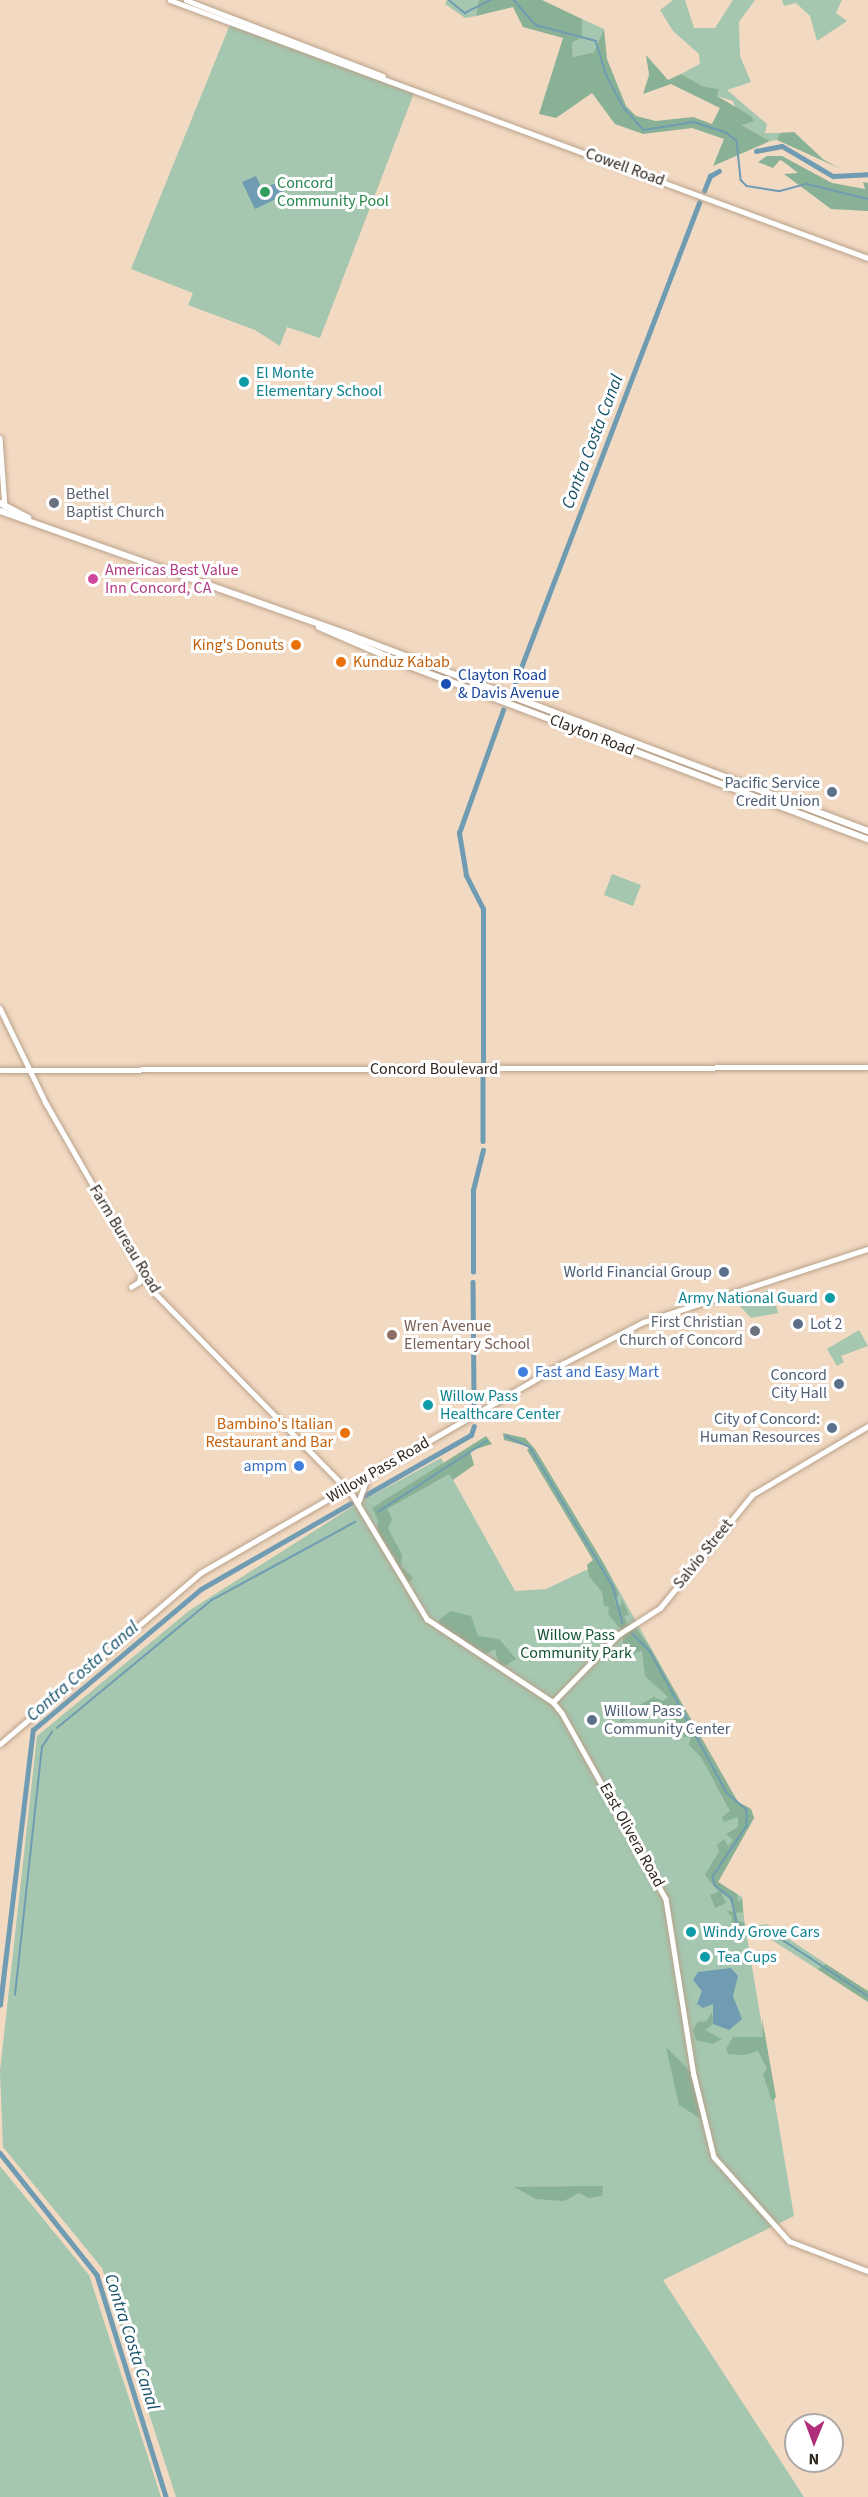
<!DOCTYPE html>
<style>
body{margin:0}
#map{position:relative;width:868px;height:2497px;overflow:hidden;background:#f2d9c2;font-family:"Source Sans 3",sans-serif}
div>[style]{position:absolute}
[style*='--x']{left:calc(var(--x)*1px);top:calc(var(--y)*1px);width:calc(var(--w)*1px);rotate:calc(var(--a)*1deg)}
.green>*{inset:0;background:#a5c6af}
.forest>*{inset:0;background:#89b196}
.water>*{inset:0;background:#6f9cb2}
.stream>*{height:1.5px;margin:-0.75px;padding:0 0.75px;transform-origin:0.75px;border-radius:0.75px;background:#6f9cb2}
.canal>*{height:4.5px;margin:-2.25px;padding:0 2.25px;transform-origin:2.25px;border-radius:2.25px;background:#6f9cb2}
.roads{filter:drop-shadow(0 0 2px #b9a28b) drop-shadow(0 0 2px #b9a28b)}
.tertiary>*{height:4.5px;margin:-2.25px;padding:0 2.25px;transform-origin:2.25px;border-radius:2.25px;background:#fff}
.secondary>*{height:5px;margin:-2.5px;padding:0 2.5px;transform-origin:2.5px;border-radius:2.5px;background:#fff}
.primary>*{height:6px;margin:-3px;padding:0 3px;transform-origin:3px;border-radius:3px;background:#fff}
.dots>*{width:16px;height:16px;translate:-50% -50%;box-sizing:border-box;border:3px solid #fff;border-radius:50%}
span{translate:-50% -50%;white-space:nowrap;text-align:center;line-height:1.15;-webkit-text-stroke:6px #fff;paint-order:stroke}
.street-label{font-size:16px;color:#2f261d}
.leisure-label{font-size:16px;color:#27864d}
.left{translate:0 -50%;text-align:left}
.culture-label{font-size:16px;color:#0d838f}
.right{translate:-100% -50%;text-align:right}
.worship-label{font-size:16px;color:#5b616d}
.hotel-label{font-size:16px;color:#b23c85}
.food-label{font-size:16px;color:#c56008}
.transit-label{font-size:16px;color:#164399}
.service-label{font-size:16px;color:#4e5e75}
.education-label{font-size:16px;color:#785e54}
.shop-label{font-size:16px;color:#366cbe}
.park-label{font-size:16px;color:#125431}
.water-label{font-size:18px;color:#165169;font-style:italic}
.north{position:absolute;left:784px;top:2413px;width:60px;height:60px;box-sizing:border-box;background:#fff;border:2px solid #aca8a5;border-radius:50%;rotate:181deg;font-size:16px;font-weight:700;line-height:24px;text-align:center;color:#2f261d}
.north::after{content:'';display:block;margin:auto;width:21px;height:27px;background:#b02e79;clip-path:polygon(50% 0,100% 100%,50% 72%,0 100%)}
</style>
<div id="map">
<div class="green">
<i style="clip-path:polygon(447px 0,479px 0,476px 16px,465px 18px,445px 4px)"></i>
<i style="clip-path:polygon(673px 0,685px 0,694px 28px,715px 28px,733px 0,755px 0,739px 22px,740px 56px,751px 82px,727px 90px,767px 124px,765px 133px,780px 133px,777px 140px,770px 141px,741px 124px,733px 101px,717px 96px,719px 89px,702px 86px,681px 74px,700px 64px,699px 54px,673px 31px,660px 10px)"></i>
<i style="clip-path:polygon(782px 0,842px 0,836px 13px,847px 21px,817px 41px,810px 16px,796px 3px,784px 6px)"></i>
<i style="clip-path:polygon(582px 19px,604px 29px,594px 52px,573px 57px,572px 43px,582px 37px)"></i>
<i style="clip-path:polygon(231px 22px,416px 88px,320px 338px,287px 327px,280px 346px,255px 330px,188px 305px,193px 293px,131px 269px)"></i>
<i style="clip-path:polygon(612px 874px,641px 885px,633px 906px,604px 895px)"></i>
<i style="clip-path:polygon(772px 1289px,778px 1313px,751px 1318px,735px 1301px)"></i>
<i style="clip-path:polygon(859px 1330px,868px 1346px,841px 1356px,844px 1362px,837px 1366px,827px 1349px)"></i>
<i style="clip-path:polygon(441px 1458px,515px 1591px,546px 1589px,603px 1562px,724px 1779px,738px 1802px,751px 1809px,754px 1818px,718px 1882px,742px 1897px,745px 1927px,767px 1924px,826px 1964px,817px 1969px,764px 1935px,747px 1937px,794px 2216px,663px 2280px,804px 2497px,176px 2497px,102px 2268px,3px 2147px,0 2071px,37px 1736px,190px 1610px,358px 1503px)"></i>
<i style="clip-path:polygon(0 2166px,89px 2275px,161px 2497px,0 2497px)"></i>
</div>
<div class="forest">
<i style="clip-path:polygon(479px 0,542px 0,582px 19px,582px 37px,572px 43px,573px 57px,594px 52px,604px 29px,607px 59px,626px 106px,636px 116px,656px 121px,693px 117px,712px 124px,720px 108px,671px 84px,643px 94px,649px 75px,646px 55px,668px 80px,681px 74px,702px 86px,719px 89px,717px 96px,751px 116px,754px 121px,742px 125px,770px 141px,713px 166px,724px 139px,692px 128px,643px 134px,615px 124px,592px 93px,556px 118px,539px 114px,563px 38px,523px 27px,513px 7px,476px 16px)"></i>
<i style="clip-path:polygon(794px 132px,824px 160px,841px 169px,777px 140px,780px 133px)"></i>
<i style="clip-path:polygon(767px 156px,782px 156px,832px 183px,865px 189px,863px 182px,868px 183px,868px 211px,831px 209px,784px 174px,798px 173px,784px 162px,780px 160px,773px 168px,758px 162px)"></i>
<i style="clip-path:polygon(503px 1433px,525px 1438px,535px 1449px,603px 1562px,619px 1594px,615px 1602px,620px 1607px,622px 1600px,629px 1615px,624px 1616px,629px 1628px,634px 1625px,651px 1649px,738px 1802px,751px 1809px,754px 1818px,718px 1882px,737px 1894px,739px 1903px,742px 1897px,743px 1912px,736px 1913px,738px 1921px,745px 1923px,741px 1931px,731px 1930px,732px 1917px,727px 1911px,736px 1912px,728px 1897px,721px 1893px,726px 1903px,715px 1908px,710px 1895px,719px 1892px,705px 1875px,719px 1851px,717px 1845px,724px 1839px,728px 1846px,733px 1840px,726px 1834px,738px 1827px,738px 1817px,724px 1822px,722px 1817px,730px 1811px,701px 1757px,689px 1745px,691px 1737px,684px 1737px,667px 1707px,657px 1703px,621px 1723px,619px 1716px,654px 1697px,663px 1701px,668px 1697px,645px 1676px,642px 1651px,629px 1654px,623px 1646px,623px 1632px,608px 1614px,609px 1607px,604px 1606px,602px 1592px,589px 1576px,587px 1565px,593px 1560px,527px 1450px,530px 1447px,504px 1440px)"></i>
<i style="clip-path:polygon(486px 1436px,492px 1444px,470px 1451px,474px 1465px,453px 1480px,449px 1474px,387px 1509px,392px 1519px,388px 1528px,402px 1555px,401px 1566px,413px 1578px,405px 1587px,395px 1569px,395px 1556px,387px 1555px,377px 1534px,378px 1520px,372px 1508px)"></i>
<i style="clip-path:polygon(451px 1611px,471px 1616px,478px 1636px,499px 1639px,516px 1659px,500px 1669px,495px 1649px,480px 1657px,466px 1648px,459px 1635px,443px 1633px,439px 1620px)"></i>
<i style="clip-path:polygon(826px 1964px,868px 1991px,868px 2002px,817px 1969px)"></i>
<i style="clip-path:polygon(712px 2012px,713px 2024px,705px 2030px,722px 2039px,713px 2044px,696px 2040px,693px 2030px,698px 2022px,707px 2021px)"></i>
<i style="clip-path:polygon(762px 2018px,776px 2097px,772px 2101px,763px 2074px,767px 2069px,758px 2051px,743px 2055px,728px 2054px,726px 2049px,733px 2037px,763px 2037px)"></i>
<i style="clip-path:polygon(666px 2047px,694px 2075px,704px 2121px,679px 2105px)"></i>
<i style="clip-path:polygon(603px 2186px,602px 2196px,589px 2198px,579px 2193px,564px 2201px,536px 2199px,514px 2187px)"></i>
</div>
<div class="water">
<i style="clip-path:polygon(256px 176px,262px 189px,278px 182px,284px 195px,255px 209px,242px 182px)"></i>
<i style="clip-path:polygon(731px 1968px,738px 1976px,733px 1996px,742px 2019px,729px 2030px,713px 2024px,713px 2004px,703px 2008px,697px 2004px,702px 1991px,693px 1980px,698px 1972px)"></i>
</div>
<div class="stream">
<i style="--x:449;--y:0;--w:21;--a:39"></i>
<i style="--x:465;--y:13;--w:29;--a:-27"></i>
<i style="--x:514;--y:0;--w:33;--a:49"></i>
<i style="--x:536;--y:25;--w:62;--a:14.9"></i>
<i style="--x:596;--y:41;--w:34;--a:73"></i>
<i style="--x:606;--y:74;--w:40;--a:62"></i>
<i style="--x:625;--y:109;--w:28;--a:48"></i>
<i style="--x:644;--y:130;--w:51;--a:-9.1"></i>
<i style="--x:694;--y:122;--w:35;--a:18"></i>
<i style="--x:727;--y:133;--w:13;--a:39"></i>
<i style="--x:737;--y:141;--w:39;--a:84"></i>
<i style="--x:741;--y:180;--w:8;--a:45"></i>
<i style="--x:747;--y:186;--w:33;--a:9"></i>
<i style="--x:780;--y:191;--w:28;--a:-15"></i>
<i style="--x:807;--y:184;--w:63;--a:13.8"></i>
<i style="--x:506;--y:1436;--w:26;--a:25"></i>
<i style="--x:530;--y:1447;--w:162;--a:59.2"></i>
<i style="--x:613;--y:1586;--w:38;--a:75"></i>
<i style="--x:378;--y:1512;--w:130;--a:-33.1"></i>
<i style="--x:632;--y:1633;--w:25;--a:45"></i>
<i style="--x:650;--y:1651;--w:162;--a:61.5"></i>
<i style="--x:727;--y:1793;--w:26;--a:40"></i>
<i style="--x:747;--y:1810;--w:16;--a:90"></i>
<i style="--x:747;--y:1826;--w:61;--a:123.7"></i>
<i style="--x:713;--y:1877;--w:8;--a:76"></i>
<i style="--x:715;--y:1885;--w:22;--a:39"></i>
<i style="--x:732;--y:1899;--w:29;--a:78"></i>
<i style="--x:738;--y:1927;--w:28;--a:4"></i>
<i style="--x:766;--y:1929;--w:122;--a:33.3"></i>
<i style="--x:57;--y:1728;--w:201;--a:-39.6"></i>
<i style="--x:212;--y:1600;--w:163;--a:-28.6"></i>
<i style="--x:15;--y:1995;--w:249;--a:-83.8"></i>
<i style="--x:42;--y:1747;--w:18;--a:-56"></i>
</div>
<div class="canal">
<i style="--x:756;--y:151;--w:26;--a:-11"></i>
<i style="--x:782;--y:146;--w:59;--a:30.5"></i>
<i style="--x:833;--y:176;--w:35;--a:-3"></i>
<i style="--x:704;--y:191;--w:16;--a:-68"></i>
<i style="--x:710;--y:176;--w:10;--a:-29"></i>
<i style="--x:512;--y:691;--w:523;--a:-69.03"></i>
<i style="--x:483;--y:1062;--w:153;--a:-90"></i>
<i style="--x:483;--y:909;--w:38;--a:-117"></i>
<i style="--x:466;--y:875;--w:43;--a:-99.5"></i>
<i style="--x:459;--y:833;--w:131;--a:-70.3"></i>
<i style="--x:483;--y:1076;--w:65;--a:90"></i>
<i style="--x:473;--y:1272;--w:82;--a:-90"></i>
<i style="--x:473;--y:1190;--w:41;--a:-76"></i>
<i style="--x:473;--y:1282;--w:124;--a:89.5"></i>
<i style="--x:364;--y:1496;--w:123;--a:-29.7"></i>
<i style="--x:471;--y:1435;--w:9;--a:-72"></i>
<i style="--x:0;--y:2005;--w:277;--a:-83.2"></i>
<i style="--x:33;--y:1730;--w:219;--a:-40"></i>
<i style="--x:201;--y:1589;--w:173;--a:-29.8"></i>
<i style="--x:0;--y:2153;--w:156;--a:51.5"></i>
<i style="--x:97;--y:2275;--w:232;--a:72.7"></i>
</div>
<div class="roads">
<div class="tertiary">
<i style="--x:170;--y:0;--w:744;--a:20.29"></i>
<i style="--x:186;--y:0;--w:211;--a:21.1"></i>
<i style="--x:0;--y:438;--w:69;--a:85.9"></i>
<i style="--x:0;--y:1008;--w:106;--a:64.2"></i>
<i style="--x:46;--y:1103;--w:219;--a:60.2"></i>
<i style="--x:155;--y:1293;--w:281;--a:45.6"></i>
<i style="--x:352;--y:1494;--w:146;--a:59"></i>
<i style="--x:427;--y:1619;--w:151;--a:33.4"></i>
<i style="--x:553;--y:1702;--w:14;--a:51"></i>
<i style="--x:562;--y:1713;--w:213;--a:60.8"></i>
<i style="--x:666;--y:1899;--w:178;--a:81"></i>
<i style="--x:694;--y:2075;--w:84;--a:76.3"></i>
<i style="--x:714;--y:2157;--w:113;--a:48.2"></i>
<i style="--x:789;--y:2241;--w:85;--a:20.8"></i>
<i style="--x:0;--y:1070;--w:868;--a:-0.2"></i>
<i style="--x:131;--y:1287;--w:9;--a:-32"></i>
<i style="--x:139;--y:1282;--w:13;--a:-81"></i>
<i style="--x:358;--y:1503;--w:27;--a:-70"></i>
<i style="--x:553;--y:1702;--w:93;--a:-45.9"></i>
<i style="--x:618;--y:1635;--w:50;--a:-32.7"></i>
<i style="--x:660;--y:1608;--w:146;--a:-50.8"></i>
<i style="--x:752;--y:1495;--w:135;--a:-30.7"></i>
</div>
<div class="secondary">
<i style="--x:0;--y:1744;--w:263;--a:-40.5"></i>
<i style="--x:200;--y:1573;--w:420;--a:-30"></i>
<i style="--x:564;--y:1363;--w:89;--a:-27.4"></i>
<i style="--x:643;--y:1322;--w:237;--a:-18"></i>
</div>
<div class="primary">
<i style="--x:0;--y:503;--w:32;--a:28"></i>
<i style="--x:0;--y:511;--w:371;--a:19.5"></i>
<i style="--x:350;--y:635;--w:554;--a:20.73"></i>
<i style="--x:319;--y:627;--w:98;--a:23.4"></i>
<i style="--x:409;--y:666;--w:491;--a:20.7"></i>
</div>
</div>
<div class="dots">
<i style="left:265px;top:192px;background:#2e9e5b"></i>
<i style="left:244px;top:382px;background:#0f9aa8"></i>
<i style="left:54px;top:503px;background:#6b7280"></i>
<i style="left:93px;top:579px;background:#d1479c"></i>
<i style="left:296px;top:645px;background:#e8710a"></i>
<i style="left:341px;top:662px;background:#e8710a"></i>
<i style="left:446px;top:684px;background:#1a4fb4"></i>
<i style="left:832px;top:792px;background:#5c6f8a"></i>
<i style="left:724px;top:1272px;background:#5c6f8a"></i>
<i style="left:830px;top:1298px;background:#0f9aa8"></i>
<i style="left:798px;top:1324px;background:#5c6f8a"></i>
<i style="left:755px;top:1331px;background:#6b7280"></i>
<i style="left:392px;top:1335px;background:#8d6e63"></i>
<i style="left:523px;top:1372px;background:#3f7fe0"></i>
<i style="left:839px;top:1384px;background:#5c6f8a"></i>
<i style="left:428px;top:1405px;background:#0f9aa8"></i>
<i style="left:832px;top:1428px;background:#5c6f8a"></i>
<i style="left:345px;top:1433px;background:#e8710a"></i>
<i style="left:299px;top:1466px;background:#3f7fe0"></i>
<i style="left:592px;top:1720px;background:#5c6f8a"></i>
<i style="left:691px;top:1932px;background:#0f9aa8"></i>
<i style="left:705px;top:1957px;background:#0f9aa8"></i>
</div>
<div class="street-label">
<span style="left:625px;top:167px;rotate:20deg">Cowell Road</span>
<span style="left:592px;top:735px;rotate:21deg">Clayton Road</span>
<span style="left:434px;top:1069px">Concord Boulevard</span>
<span style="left:125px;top:1239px;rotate:59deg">Farm Bureau Road</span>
<span style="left:378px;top:1470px;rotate:-30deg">Willow Pass Road</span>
<span style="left:703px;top:1554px;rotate:-51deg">Salvio Street</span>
<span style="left:632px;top:1835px;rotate:61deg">East Olivera Road</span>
</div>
<div class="leisure-label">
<span class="left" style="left:277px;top:192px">Concord<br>Community Pool</span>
</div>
<div class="culture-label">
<span class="left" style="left:256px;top:382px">El Monte<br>Elementary School</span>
<span class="right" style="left:818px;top:1298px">Army National Guard</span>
<span class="left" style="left:440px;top:1405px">Willow Pass<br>Healthcare Center</span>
<span class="left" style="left:703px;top:1932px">Windy Grove Cars</span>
<span class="left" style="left:717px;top:1957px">Tea Cups</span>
</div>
<div class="worship-label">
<span class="left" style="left:66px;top:503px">Bethel<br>Baptist Church</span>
<span class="right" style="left:743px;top:1331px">First Christian<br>Church of Concord</span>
</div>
<div class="hotel-label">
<span class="left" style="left:105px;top:579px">Americas Best Value<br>Inn Concord, CA</span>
</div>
<div class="food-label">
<span class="right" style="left:284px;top:645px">King's Donuts</span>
<span class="left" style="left:353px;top:662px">Kunduz Kabab</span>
<span class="right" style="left:333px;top:1433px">Bambino's Italian<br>Restaurant and Bar</span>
</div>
<div class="transit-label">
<span class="left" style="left:458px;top:684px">Clayton Road<br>&amp; Davis Avenue</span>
</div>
<div class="service-label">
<span class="right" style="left:820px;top:792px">Pacific Service<br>Credit Union</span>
<span class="right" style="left:712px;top:1272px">World Financial Group</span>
<span class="left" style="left:810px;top:1324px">Lot 2</span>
<span class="right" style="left:827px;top:1384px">Concord<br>City Hall</span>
<span class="right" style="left:820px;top:1428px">City of Concord:<br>Human Resources</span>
<span class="left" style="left:604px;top:1720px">Willow Pass<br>Community Center</span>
</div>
<div class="education-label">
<span class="left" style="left:404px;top:1335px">Wren Avenue<br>Elementary School</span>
</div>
<div class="shop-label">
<span class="left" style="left:535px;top:1372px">Fast and Easy Mart</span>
<span class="right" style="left:287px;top:1466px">ampm</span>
</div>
<div class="park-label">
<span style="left:576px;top:1644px">Willow Pass<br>Community Park</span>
</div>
<div class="water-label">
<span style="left:593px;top:442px;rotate:-69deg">Contra Costa Canal</span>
<span style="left:83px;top:1672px;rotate:-41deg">Contra Costa Canal</span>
<span style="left:131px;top:2342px;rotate:72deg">Contra Costa Canal</span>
</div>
<div class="north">N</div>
</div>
